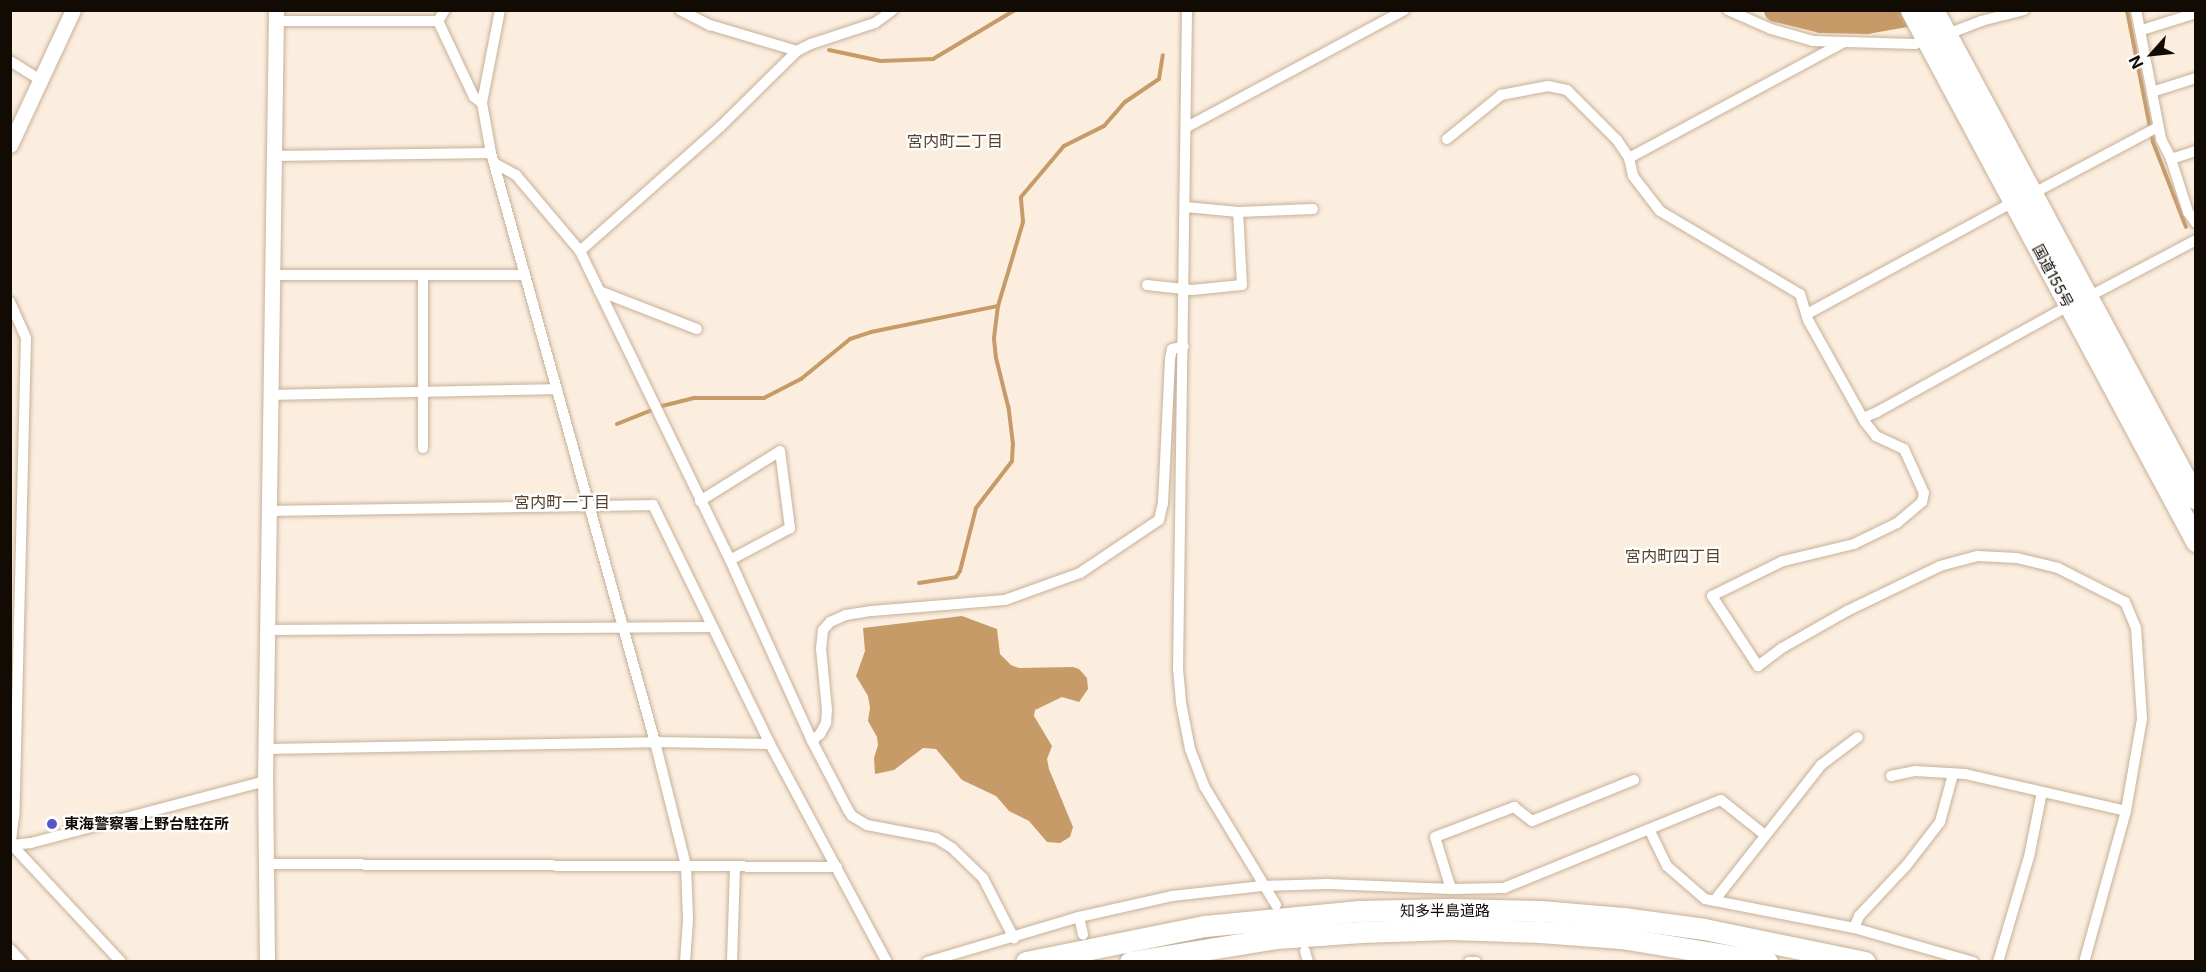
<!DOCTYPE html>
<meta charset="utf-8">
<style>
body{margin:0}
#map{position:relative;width:2206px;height:972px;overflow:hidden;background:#fceedf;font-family:Inter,"Noto Sans JP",sans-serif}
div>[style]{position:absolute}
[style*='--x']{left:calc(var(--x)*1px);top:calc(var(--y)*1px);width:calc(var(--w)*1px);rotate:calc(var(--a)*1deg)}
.water>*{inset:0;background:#c69b68}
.stream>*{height:4px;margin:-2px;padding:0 2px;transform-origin:2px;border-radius:2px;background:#c69b68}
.river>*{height:24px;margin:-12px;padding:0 12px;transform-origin:12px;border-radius:12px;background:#c69b68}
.roads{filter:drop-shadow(0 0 2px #c6b198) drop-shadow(0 0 2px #c6b198)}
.street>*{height:10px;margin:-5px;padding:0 5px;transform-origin:5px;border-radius:5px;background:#fff}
.secondary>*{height:15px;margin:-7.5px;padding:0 7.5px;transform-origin:7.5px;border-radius:7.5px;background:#fff}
.highway>*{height:21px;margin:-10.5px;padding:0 10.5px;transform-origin:10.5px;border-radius:10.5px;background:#fff}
.dots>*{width:16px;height:16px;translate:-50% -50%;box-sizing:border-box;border:3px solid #fefefe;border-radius:50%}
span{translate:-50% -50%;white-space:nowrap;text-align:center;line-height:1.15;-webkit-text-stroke:4.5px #fefefe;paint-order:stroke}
.street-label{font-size:15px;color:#120b04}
.poi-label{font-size:15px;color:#120b04;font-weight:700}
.left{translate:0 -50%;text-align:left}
.neighbourhood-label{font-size:16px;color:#54422d}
.frame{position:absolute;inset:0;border:12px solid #120b04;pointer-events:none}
.north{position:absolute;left:2122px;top:24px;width:60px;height:60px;-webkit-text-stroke:4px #fefefe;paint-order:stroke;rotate:243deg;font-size:16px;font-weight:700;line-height:24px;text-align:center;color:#120b04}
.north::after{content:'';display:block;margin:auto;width:21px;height:27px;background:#120b04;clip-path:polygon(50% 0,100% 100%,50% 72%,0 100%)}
</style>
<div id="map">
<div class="water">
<i style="clip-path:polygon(962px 616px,997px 629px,1000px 654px,1011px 665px,1019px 668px,1073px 667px,1079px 669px,1087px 678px,1088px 689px,1079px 702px,1062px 697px,1035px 710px,1034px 716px,1052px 746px,1047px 759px,1049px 769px,1073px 827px,1070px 837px,1060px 843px,1047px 842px,1029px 821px,1009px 811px,996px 796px,962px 780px,936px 749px,923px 748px,894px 770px,875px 774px,874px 758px,878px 745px,877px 737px,868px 721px,870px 708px,868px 696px,856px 676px,865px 651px,863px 628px)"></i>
</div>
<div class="stream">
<i style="--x:2127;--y:10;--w:135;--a:78.9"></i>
<i style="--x:2153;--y:142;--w:91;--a:68.8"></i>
<i style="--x:829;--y:50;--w:53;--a:11.9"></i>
<i style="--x:881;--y:61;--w:52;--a:-2.2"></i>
<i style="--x:933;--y:59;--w:96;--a:-30.9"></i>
<i style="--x:617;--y:424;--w:48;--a:-21.8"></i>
<i style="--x:662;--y:406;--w:34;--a:-14"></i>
<i style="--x:695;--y:398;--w:69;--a:0"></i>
<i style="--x:764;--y:398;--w:42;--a:-27.2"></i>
<i style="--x:801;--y:379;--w:63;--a:-39.2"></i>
<i style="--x:850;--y:339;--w:22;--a:-18"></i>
<i style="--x:871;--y:332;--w:130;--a:-11.6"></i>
<i style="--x:919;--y:583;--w:37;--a:-9"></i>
<i style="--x:956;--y:577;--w:7;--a:-56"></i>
<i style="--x:960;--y:571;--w:65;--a:-75.7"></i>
<i style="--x:976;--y:508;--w:59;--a:-52.5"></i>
<i style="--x:1012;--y:461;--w:17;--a:-87"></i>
<i style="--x:1013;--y:444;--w:38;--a:-97"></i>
<i style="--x:1008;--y:406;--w:49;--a:-104"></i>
<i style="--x:996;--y:358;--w:20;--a:-96"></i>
<i style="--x:994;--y:338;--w:32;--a:-83"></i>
<i style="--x:998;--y:306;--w:88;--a:-73.4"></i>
<i style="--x:1023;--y:222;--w:25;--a:-95"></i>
<i style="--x:1021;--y:197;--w:67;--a:-49.9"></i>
<i style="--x:1064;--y:146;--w:45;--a:-26.6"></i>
<i style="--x:1104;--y:126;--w:32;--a:-49"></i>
<i style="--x:1125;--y:102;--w:41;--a:-34.1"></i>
<i style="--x:1159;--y:79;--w:24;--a:-81"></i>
</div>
<div class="river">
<i style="--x:1776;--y:10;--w:46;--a:13.7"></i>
<i style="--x:1821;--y:21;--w:46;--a:1.2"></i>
<i style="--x:1867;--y:22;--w:69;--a:-10"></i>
</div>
<div class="roads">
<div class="street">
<i style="--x:500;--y:10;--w:95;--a:101"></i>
<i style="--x:482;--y:103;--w:51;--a:79.8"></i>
<i style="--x:491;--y:153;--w:611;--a:74.44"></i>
<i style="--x:655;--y:742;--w:127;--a:75.9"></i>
<i style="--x:686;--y:865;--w:55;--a:87.9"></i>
<i style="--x:688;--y:920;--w:42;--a:94.1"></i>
<i style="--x:680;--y:10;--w:34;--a:27"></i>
<i style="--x:710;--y:25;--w:91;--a:16.6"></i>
<i style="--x:1187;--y:10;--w:658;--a:90.78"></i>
<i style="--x:1178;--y:668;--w:35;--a:85"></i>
<i style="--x:1181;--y:703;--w:47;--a:78.9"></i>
<i style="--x:1190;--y:749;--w:40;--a:69"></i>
<i style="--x:1204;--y:786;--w:139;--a:58.8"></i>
<i style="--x:1728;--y:10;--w:47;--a:23.8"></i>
<i style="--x:1771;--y:29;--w:44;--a:15.9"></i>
<i style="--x:1813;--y:41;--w:102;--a:1.7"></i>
<i style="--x:1915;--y:44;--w:13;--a:-27"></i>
<i style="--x:2136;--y:10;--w:131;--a:79"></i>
<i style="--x:2161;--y:139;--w:22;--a:63"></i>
<i style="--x:2171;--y:159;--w:56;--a:72.2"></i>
<i style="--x:2188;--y:212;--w:14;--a:54"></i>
<i style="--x:276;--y:21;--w:162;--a:0"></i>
<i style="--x:438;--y:21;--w:84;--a:64.7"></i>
<i style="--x:474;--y:97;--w:10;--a:37"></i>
<i style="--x:438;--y:21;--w:13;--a:-58"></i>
<i style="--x:2142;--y:30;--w:57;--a:-17.5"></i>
<i style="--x:1945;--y:35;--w:39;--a:-21"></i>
<i style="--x:1981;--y:21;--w:44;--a:-14.3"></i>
<i style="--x:10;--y:61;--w:36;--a:32"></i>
<i style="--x:2152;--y:92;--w:46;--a:-17.7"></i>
<i style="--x:1187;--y:127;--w:247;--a:-28.3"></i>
<i style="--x:1447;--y:139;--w:70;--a:-39.2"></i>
<i style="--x:1501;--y:95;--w:48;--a:-10.8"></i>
<i style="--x:1548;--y:86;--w:19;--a:12"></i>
<i style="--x:1567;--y:90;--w:71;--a:45"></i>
<i style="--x:1617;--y:140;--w:22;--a:56"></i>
<i style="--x:1629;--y:158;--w:18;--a:77"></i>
<i style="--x:1633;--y:176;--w:44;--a:52.4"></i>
<i style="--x:1660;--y:211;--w:163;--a:30.7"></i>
<i style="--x:1800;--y:294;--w:27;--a:73"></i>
<i style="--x:1808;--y:320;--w:117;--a:60.8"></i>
<i style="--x:1865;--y:422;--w:18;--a:52"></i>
<i style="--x:1876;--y:436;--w:31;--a:25"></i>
<i style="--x:1904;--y:449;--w:48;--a:65.6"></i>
<i style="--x:1924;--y:493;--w:9;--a:103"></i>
<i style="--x:1922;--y:502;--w:33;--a:140"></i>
<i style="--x:1897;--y:523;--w:48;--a:154"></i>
<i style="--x:1854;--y:544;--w:73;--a:166.5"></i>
<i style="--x:1783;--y:561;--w:79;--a:153.8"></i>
<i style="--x:1712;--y:596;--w:84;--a:56.7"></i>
<i style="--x:1758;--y:666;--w:30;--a:-37"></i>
<i style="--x:1782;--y:648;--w:75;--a:-29.6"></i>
<i style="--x:1847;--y:611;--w:103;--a:-25.8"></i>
<i style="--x:1940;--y:566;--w:39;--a:-15"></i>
<i style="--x:1978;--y:556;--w:39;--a:3"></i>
<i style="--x:2017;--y:558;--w:42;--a:13.7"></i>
<i style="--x:2058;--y:568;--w:75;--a:26.9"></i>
<i style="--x:2125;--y:602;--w:28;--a:67"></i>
<i style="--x:2136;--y:628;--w:91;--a:86.2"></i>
<i style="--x:2142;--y:719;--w:93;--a:99.9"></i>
<i style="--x:2126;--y:811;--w:157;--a:105.5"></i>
<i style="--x:274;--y:156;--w:217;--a:-0.8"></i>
<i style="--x:1629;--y:158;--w:243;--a:-28.3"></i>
<i style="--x:2171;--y:159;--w:26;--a:-18"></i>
<i style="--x:496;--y:164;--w:23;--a:29"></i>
<i style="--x:516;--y:175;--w:99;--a:49.9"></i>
<i style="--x:580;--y:251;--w:343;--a:64.1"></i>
<i style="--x:730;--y:560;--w:199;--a:65.6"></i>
<i style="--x:812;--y:741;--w:78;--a:62.4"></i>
<i style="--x:848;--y:810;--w:7;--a:56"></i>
<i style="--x:852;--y:816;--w:17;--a:31"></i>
<i style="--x:867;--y:825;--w:70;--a:10.7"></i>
<i style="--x:936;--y:838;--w:19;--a:32"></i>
<i style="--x:952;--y:848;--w:43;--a:44.1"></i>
<i style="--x:983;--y:878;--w:68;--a:62.7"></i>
<i style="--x:2030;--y:195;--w:145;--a:-28"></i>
<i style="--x:1186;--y:207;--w:52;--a:5.5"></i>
<i style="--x:1238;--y:212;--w:75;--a:-2.3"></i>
<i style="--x:580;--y:251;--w:187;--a:-41.5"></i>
<i style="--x:720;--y:127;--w:108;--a:-44.6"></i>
<i style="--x:797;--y:51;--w:16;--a:-27"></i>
<i style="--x:811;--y:44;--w:67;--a:-18.2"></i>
<i style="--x:875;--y:23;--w:22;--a:-36"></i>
<i style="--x:272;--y:275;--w:253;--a:0"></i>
<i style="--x:1147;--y:285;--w:45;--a:6.3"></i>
<i style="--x:1192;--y:290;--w:50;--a:-5.7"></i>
<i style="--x:1242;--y:285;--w:73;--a:-93.1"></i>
<i style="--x:599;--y:291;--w:105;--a:21.2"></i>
<i style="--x:2088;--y:297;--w:122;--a:-27.8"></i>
<i style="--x:10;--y:302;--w:39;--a:66"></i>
<i style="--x:26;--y:338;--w:478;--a:91.4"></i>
<i style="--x:14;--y:816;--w:32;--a:97"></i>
<i style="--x:1807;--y:314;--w:237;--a:-28.5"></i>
<i style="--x:272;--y:395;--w:285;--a:-1.2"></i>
<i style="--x:1863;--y:418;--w:15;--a:-23"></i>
<i style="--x:1877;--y:412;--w:218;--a:-29"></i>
<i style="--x:423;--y:448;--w:173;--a:-90"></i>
<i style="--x:700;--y:501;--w:94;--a:-32"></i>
<i style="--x:780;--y:451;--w:78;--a:82.6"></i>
<i style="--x:790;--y:528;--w:68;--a:151.9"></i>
<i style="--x:270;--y:511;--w:383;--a:-0.9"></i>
<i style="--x:653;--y:505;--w:266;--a:63.9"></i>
<i style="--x:770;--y:744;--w:247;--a:61.8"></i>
<i style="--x:268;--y:630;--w:444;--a:-0.4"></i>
<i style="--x:812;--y:741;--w:11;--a:-41"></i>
<i style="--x:820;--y:734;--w:13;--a:-61"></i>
<i style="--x:826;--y:723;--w:13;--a:-86"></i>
<i style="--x:827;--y:710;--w:61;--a:-95.6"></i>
<i style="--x:821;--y:649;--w:19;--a:-84"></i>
<i style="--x:823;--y:630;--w:11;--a:-49"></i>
<i style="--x:830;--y:622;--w:17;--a:-24"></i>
<i style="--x:846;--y:615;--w:26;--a:-9"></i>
<i style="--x:872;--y:611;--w:133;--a:-4.7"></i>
<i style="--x:1005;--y:600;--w:80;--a:-19.8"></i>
<i style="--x:1080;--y:573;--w:95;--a:-33.9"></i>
<i style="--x:1159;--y:520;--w:17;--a:-77"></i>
<i style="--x:1163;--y:503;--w:144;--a:-87.2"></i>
<i style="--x:1170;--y:359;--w:10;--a:-79"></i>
<i style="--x:1172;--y:349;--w:12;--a:-14"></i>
<i style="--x:266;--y:749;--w:389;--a:-1"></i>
<i style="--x:655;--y:742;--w:115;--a:1"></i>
<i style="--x:1891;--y:776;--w:25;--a:-12"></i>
<i style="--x:1915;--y:771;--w:50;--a:3.4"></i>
<i style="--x:1965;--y:774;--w:165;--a:12.9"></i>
<i style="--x:1649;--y:829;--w:41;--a:64.1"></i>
<i style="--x:1667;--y:866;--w:50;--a:41"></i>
<i style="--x:1705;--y:899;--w:152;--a:11"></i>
<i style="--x:1854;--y:928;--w:124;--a:15.9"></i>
<i style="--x:12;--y:845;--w:19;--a:-6"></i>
<i style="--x:31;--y:843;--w:242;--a:-14.8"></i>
<i style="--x:12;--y:845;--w:160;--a:47"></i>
<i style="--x:266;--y:864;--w:571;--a:0.3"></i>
<i style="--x:1451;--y:889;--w:54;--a:-107.1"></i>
<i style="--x:1435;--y:837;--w:85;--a:-20.8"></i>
<i style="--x:1514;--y:807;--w:23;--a:38"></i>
<i style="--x:1532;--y:821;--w:110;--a:-21.9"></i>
<i style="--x:1714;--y:901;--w:173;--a:-51.8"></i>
<i style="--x:1821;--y:765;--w:46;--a:-37.1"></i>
<i style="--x:1079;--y:917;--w:18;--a:77"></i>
<i style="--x:1854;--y:928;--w:13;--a:-67"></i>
<i style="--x:1859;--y:916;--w:69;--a:-46.8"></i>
<i style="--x:1906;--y:866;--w:56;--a:-52.3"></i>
<i style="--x:1940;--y:822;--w:50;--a:-74.8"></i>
<i style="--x:10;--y:949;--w:18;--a:47"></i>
<i style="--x:1305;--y:951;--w:11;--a:75"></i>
<i style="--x:732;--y:962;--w:96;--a:-88.2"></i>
<i style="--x:927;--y:962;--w:159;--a:-16.5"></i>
<i style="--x:1079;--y:917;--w:95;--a:-12.7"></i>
<i style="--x:1172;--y:896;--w:91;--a:-6.3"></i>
<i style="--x:1262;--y:886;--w:66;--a:-1.7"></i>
<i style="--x:1328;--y:884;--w:123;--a:2.3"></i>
<i style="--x:1451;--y:889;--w:53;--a:-1.1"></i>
<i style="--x:1504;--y:888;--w:234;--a:-22.1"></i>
<i style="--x:1721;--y:800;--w:56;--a:38.5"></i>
<i style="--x:1469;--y:962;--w:7;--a:0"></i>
<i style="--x:1998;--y:962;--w:109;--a:-73.6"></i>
<i style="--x:2029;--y:857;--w:66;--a:-78.7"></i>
</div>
<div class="secondary">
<i style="--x:10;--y:145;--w:149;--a:-65"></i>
<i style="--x:267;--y:962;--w:181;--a:-90.6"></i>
<i style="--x:265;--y:781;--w:771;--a:-89.18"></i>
</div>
<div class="highway">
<i style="--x:1911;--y:10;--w:603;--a:61.78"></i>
<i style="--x:1933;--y:10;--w:555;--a:61.73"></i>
<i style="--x:1026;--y:962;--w:183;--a:-11.4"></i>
<i style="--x:1205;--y:926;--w:155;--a:-5.6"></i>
<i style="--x:1359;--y:911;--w:89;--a:-1.3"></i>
<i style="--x:1448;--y:909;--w:92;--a:1.2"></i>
<i style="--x:1540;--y:911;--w:83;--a:4.8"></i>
<i style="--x:1623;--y:918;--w:82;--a:7.7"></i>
<i style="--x:1704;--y:929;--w:164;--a:11.6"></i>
<i style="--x:1130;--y:962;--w:149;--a:-9.3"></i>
<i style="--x:1277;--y:938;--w:84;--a:-4.1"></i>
<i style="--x:1361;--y:932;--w:89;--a:-1.9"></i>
<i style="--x:1450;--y:929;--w:90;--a:1.9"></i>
<i style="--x:1540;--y:932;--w:81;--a:4.2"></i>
<i style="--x:1621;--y:938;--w:148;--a:9.3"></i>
</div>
</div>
<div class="dots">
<i style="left:52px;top:824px;background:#5a52ca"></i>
</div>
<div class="street-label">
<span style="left:2053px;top:276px;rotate:62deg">国道155号</span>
<span style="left:1445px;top:911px">知多半島道路</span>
</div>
<div class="poi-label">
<span class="left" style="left:64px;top:824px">東海警察署上野台駐在所</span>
</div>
<div class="neighbourhood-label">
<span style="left:955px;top:141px">宮内町二丁目</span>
<span style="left:562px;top:502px">宮内町一丁目</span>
<span style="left:1673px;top:556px">宮内町四丁目</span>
</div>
<div class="frame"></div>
<div class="north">N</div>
</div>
